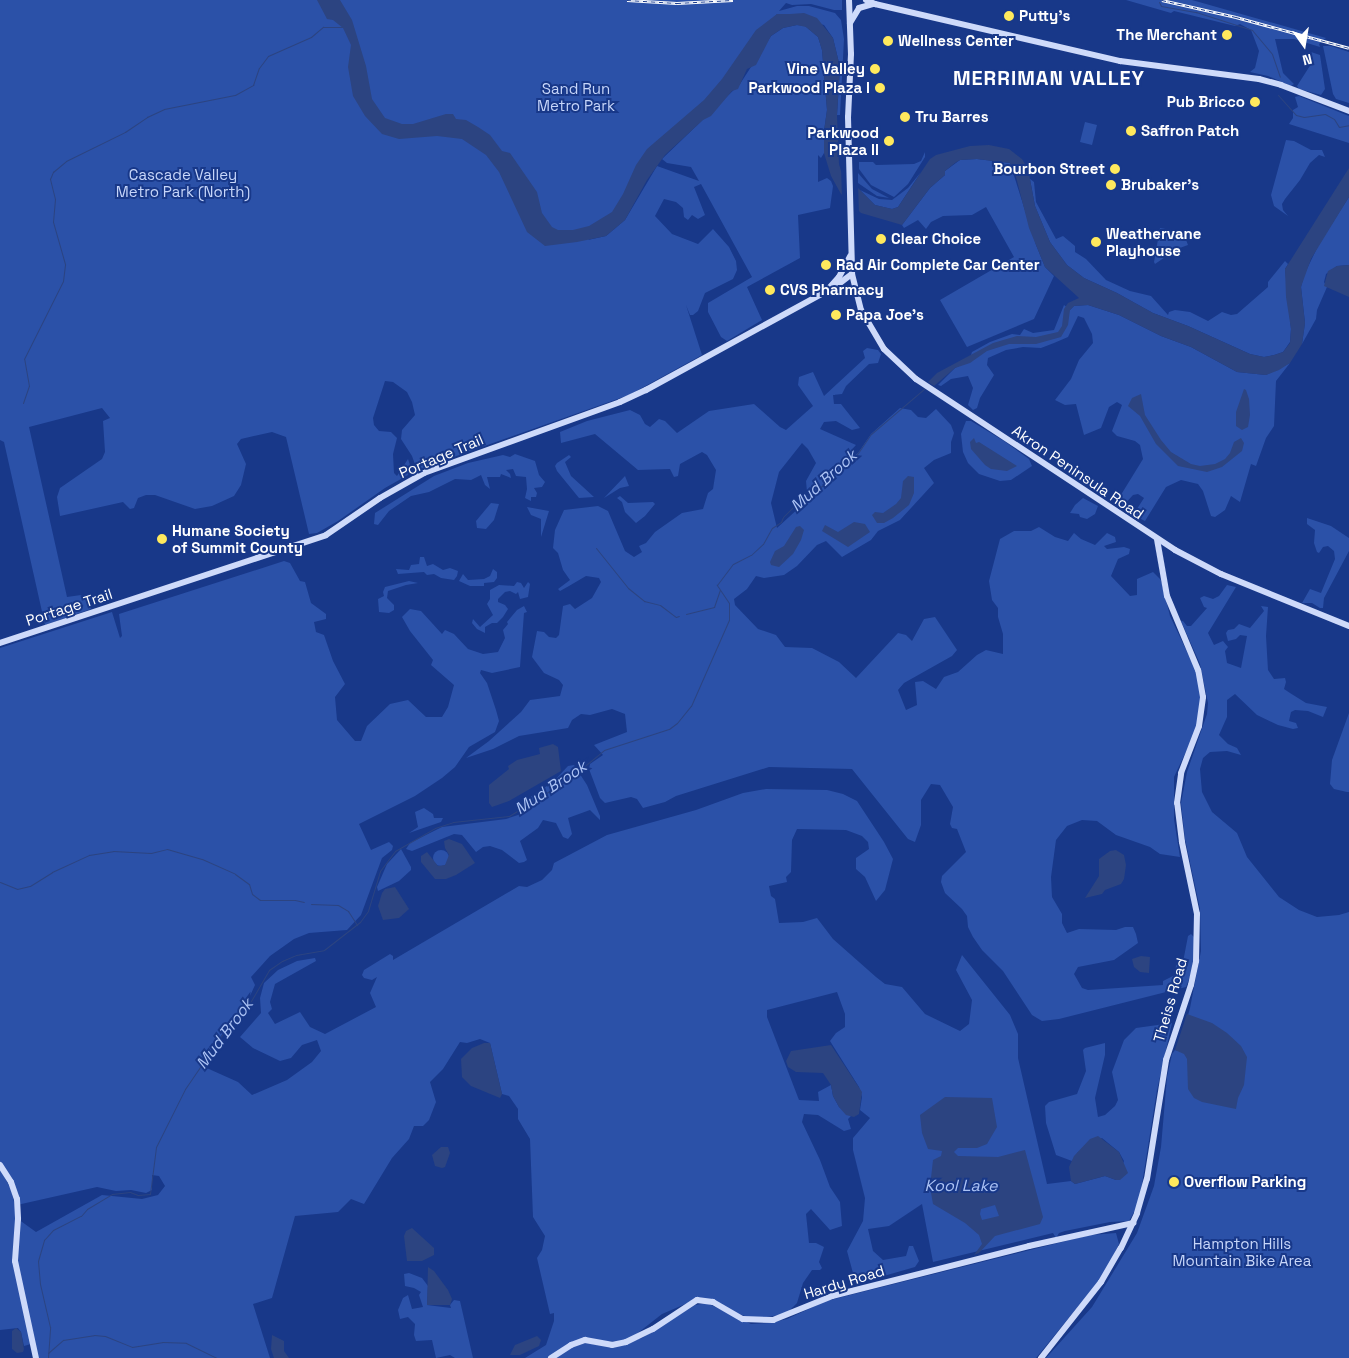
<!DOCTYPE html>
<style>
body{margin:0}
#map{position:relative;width:1349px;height:1358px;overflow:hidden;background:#183889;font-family:"Space Grotesk",sans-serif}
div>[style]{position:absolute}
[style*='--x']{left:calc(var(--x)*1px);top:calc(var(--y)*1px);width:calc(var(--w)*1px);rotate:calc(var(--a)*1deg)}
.green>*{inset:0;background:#2b51a8}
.round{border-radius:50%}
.water>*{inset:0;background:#2c4481}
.pier>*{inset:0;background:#183889}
.stream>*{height:1px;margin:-0.5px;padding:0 0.5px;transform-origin:0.5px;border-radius:0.5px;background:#2c4481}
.secondary>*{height:6px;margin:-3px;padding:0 3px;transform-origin:3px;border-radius:3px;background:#cedafa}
.rail>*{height:3px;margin-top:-1.5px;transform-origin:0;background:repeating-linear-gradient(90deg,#183889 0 4px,#fff 0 8px);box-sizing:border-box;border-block:1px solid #fff}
.dots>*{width:14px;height:14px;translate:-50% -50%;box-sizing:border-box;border:2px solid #183889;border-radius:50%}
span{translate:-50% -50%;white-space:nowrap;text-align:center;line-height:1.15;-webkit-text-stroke:4px #183889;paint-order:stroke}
.poi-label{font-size:15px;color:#fff;font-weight:700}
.left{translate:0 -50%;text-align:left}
.right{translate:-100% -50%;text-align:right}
.park-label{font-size:15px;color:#c7d6fa}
.street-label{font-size:15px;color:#fff}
.water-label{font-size:16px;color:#acc3f5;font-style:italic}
.district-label{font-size:20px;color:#fff;font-weight:700;letter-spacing:1px}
.north{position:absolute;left:1279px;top:20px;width:50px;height:50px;-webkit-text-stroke:4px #183889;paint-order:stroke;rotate:167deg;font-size:14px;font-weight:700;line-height:20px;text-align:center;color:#fff}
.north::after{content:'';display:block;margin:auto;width:18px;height:22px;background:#fff;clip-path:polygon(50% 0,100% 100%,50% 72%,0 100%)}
</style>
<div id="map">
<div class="green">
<i style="clip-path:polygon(0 0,842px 0,842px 10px,834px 10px,811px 4px,792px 5px,786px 3px,779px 11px,797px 6px,809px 6px,835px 13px,841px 20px,844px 39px,840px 115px,837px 115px,840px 67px,833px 38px,824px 25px,777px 14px,684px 127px,623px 210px,588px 240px,606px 236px,625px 220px,657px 166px,699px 181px,691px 167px,667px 163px,662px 159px,740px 84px,771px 36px,783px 28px,797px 25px,805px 26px,818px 37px,822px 50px,827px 110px,824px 131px,824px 153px,821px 158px,818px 155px,818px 182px,827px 178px,831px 181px,833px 186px,830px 208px,798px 215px,800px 258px,747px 287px,762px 320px,727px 341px,721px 337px,708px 312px,708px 303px,752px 277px,701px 184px,694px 187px,705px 215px,698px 219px,692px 215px,688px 220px,684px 217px,683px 208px,676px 202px,664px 199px,655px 216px,672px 234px,698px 244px,713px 229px,729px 247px,736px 261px,737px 270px,733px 279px,705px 293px,698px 311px,693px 315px,690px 315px,686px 305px,702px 355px,629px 395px,417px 470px,412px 456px,401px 439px,402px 430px,415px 415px,412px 402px,407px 392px,393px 382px,385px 381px,373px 418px,374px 425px,379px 431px,391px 432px,397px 438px,393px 454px,394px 473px,397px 476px,408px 459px,411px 468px,408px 475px,385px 488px,338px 521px,317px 533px,309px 534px,286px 437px,272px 432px,241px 439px,237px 444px,246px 464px,241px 485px,234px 496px,212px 506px,195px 509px,155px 495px,146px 495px,138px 498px,134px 508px,130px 509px,123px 502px,60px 516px,57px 497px,60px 488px,102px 459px,105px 452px,103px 421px,110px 418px,102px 408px,29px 427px,67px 597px,81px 595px,88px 602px,91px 609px,45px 625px,4px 442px,0 440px)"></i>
<i style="clip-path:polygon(1126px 0,1192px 0,1326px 38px,1319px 44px,1320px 47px,1294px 39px,1275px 39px,1283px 73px,1294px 84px,1291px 86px,1268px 76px,1250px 72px,1255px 68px,1259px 51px,1251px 30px,1240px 24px,1235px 26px,1174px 11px,1171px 13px)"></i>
<i style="clip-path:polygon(1323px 46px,1331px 46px,1349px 52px,1349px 103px,1336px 99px,1333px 94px)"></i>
<i style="clip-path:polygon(1311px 52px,1320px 55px,1325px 89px,1321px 95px,1299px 89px,1297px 86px,1313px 61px)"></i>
<i style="clip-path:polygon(1299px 96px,1349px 116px,1349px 143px,1289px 124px,1293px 118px,1293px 110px,1298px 107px,1295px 97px)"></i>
<i style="clip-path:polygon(1085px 122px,1097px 125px,1092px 145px,1080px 142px)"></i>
<i style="clip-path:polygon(1286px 140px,1294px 141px,1311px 150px,1322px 150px,1325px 157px,1319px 155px,1310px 163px,1300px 180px,1285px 199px,1282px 204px,1283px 210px,1288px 216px,1274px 206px,1271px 195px)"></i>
<i style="clip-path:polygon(925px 152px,925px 157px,908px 184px,894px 197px,871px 185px,859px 169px,859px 162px,873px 162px,876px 165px,914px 164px,921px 161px)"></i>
<i style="clip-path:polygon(977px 159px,1010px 163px,1036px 245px,1045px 267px,1054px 276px,1034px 319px,967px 347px,940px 300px,1014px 257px,986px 207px,972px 215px,943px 216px,931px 222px,926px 229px,918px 220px,904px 228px,902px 225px,930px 188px,945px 175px,945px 171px,960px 160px)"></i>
<i style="clip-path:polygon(921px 172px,898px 207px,892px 209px,875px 205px,860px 190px,879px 199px,892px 200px,908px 188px)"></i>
<i style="clip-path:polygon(858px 173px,872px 189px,889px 198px,877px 196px,858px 183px)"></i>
<i style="clip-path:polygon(1030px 179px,1034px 182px,1036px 202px,1056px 239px,1063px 236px,1075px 246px,1075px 252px,1086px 259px,1106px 280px,1130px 291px,1151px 296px,1168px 315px,1169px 312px,1175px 310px,1190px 312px,1208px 321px,1222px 312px,1231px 315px,1237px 314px,1268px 287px,1268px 282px,1285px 261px,1288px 264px,1285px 269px,1291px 329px,1290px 342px,1283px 352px,1274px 355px,1264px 357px,1250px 354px,1188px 326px,1153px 313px,1117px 293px,1084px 278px,1067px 265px,1050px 242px,1035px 206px)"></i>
<i style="clip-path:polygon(1349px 197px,1349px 265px,1337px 266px,1326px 274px,1324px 282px,1327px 287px,1317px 310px,1316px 319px,1302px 344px,1305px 323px,1301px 287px,1304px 275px,1319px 244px)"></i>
<i style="clip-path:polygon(1160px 228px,1183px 232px,1188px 245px,1177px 249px,1155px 264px,1154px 262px)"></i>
<i style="clip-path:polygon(1064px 305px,1070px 310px,1074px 306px,1088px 305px,1119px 315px,1161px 336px,1191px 347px,1237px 372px,1266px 375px,1290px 363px,1276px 381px,1274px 426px,1266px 438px,1256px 466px,1251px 464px,1240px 502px,1231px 496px,1225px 510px,1215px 517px,1211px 516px,1203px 491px,1198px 484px,1181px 480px,1166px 487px,1145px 521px,1137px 517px,1135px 512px,1144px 498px,1138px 494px,1133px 495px,1123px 506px,1119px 498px,1143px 459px,1140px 445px,1135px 441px,1117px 436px,1112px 431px,1122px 405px,1117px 402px,1109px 407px,1101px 428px,1084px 435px,1076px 404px,1065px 405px,1055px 400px,1071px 379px,1079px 360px,1093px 343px,1092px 334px,1084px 318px,1078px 316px,1068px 337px,1054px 343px,1041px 348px,1023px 347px,1006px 350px,988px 358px,987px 365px,994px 375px,980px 398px,977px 408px,973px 410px,968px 405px,973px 388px,968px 376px,951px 379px,941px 386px,938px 385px,955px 368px,969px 361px,972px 352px,990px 342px,1012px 334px,1020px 335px,1024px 329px,1033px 333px,1054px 330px)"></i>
<i style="clip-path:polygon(evenodd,867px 348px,878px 350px,881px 354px,878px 363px,869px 364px,846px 386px,842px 394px,833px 395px,834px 404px,841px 404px,860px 428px,852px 430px,836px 421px,824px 422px,820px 429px,856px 445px,838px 470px,858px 453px,871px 434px,900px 408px,911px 410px,918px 417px,926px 418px,936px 409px,951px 425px,954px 433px,951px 442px,951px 453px,934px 460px,924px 468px,934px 483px,900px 520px,878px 531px,871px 540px,842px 557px,826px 541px,817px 545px,797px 566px,784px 575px,764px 578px,756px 576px,747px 589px,734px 599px,735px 605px,758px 629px,776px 635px,785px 647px,812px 648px,839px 662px,856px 678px,898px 633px,906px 635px,912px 641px,924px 619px,935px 617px,957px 650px,952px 656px,904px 683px,898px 690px,906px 710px,917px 705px,915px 682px,923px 681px,936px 689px,944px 677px,958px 672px,977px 655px,986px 650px,1003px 654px,1003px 634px,998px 617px,998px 608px,992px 600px,989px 581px,1000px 539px,1014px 531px,1031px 531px,1039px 527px,1055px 537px,1068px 541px,1074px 533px,1081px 539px,1095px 545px,1107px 533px,1115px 537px,1116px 542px,1104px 546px,1107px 549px,1124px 547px,1130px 549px,1129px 554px,1118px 559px,1111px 576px,1130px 596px,1137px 595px,1137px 579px,1153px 572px,1161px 580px,1170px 616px,1198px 675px,1201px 687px,1199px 724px,1174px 777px,1174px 819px,1180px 857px,1160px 854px,1150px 847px,1116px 835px,1097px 821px,1082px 820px,1067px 826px,1056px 840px,1051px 877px,1052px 897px,1062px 914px,1062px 923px,1067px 933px,1079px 929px,1116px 930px,1125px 927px,1133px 927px,1136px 934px,1138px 943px,1114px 960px,1078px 967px,1074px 974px,1082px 988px,1088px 990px,1163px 985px,1163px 981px,1175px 975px,1176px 965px,1183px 962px,1188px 936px,1191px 934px,1196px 939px,1191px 974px,1186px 987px,1059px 1019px,1042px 1021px,1032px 1015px,1003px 971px,982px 950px,973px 937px,968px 927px,967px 916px,962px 909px,945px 893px,941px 882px,942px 876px,966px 852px,957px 829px,952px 828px,950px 824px,953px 807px,940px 785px,931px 784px,921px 800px,921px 825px,915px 842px,908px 839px,852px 769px,769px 767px,676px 796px,665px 802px,643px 808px,637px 799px,631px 797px,605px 803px,600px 798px,589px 769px,590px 764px,603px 755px,594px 745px,627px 732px,625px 714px,612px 709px,590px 715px,581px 714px,572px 720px,568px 728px,519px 736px,493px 749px,466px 758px,489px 741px,521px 712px,530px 700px,560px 696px,563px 685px,559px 680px,544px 673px,532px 657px,537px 631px,544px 632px,549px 637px,556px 638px,559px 635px,563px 606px,570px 604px,575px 609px,592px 598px,601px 582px,599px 578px,586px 576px,569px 586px,560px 591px,558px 589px,570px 580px,563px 570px,558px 553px,553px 548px,555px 530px,564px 510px,598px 506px,608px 511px,625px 551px,634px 557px,642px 552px,639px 546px,646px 543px,655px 532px,682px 513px,703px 509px,708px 493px,713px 489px,716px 470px,707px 455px,702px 452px,680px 464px,678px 476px,674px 477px,670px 469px,638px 470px,595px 434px,561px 443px,560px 432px,587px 421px,630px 410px,640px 415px,645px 424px,650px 427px,659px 419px,665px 421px,677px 433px,709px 411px,754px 404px,780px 427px,786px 430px,813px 406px,798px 385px,799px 377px,813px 372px,824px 396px,865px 358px,863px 351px,867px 348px,802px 443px,808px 449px,816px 463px,806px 481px,807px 492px,813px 495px,777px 528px,771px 503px,779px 472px,802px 443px)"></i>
<i style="clip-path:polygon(966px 421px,971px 421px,1004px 441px,1029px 459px,1032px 466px,1011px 480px,1000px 481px,979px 474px,968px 463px,963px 452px,961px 434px)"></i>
<i style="clip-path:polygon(515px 454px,535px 461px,539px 475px,545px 482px,542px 487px,534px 488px,537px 493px,536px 497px,531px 497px,531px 501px,525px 498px,527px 489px,526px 477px,516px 476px,513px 469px,506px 470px,510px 474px,511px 478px,501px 474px,500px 477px,487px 477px,490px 489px,485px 485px,481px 475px,471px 480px,455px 479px,429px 492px,411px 496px,389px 511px,378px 525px,374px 524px,375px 513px,434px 476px,468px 463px,503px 455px,510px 457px)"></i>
<i style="clip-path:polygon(569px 455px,571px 457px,565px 462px,571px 476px,594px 497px,579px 498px,557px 471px,555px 466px,557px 463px)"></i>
<i style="clip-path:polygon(625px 476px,629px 486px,620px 488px,604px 498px)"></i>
<i style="clip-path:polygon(620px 496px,628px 503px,653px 502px,655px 504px,645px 516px,636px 523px,625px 512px,622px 502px,617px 498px)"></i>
<i style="clip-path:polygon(1083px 498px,1098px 506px,1095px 514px,1087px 519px,1080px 517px,1079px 514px,1070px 513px,1075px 505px)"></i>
<i style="clip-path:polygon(491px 503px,499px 504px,494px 520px,486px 529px,477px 528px,476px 521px)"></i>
<i style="clip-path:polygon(527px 507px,549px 511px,541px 537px,541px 519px,531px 515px)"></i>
<i style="clip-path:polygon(1307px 518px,1331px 526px,1349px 538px,1349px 551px,1324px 598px,1323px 608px,1320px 608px,1312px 603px,1302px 603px,1310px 589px,1321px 593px,1335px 559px,1334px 551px,1328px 546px,1323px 547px,1319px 553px,1317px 552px,1314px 543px,1315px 530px,1307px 524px)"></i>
<i style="clip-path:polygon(420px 557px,424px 557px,427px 566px,433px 564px,443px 570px,450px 568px,458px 571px,457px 576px,454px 580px,441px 578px,434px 574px,427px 575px,424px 572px,398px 574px,396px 569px,409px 570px,411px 565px,419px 564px)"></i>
<i style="clip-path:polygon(284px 561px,290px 563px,300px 581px,305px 582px,311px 603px,326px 614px,326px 619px,314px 622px,316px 632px,324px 635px,333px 661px,345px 684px,335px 697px,337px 720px,355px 741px,361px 741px,367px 726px,390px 704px,408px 700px,426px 717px,442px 717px,448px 707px,454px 685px,431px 665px,433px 660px,410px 631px,402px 617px,410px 609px,421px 611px,442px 634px,445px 630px,454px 634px,468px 649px,483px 654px,498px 652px,505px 638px,503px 630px,508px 624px,507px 622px,517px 610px,524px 606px,527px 612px,524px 613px,520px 667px,492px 673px,481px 670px,480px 673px,487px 683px,496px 710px,499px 721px,495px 732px,469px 747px,455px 767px,442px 778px,415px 796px,359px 824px,371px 850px,389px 842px,393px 846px,392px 850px,382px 858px,361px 915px,347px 930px,309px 933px,294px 939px,270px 956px,251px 977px,255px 985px,250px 996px,200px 1065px,238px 1082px,252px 1095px,287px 1080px,312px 1062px,321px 1051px,317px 1040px,302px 1045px,291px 1058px,280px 1061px,253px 1048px,240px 1037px,261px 1013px,260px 998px,264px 983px,278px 970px,297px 961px,315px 958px,316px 961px,275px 984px,270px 1002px,272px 1009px,268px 1013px,275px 1024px,300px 1012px,310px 1027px,325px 1034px,376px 1007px,370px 993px,377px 977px,372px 980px,364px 978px,362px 975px,364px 970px,390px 954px,393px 956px,393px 960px,519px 886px,527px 887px,542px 880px,552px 870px,554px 863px,607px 835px,696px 810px,743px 793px,766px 789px,827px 790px,843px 794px,857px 801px,884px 842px,893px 859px,885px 890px,876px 901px,865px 877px,856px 869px,856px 858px,869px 849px,868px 842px,862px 836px,846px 830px,797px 829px,792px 840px,791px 872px,786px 877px,787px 882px,769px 886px,771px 896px,775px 899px,779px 923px,803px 922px,817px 918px,833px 939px,876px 977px,885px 984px,902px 987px,925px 1014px,960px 1031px,969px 1024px,972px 1000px,956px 970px,962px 955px,1010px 1015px,1018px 1034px,1018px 1058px,1047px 1184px,1071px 1181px,1075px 1184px,1105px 1176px,1116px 1180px,1124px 1161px,1119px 1152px,1102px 1138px,1078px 1152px,1072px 1161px,1056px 1155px,1046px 1123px,1045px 1106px,1049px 1102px,1077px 1094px,1086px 1071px,1083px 1050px,1085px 1048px,1105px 1043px,1105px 1055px,1095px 1098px,1098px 1117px,1105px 1115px,1115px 1106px,1118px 1100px,1112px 1072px,1124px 1040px,1136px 1028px,1172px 1023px,1157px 1090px,1139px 1203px,1129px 1221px,1110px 1222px,1065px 1231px,1059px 1233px,1056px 1238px,1053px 1233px,933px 1262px,922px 1204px,889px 1226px,868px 1229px,873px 1251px,883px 1260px,906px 1256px,909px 1246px,913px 1246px,919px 1261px,915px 1267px,856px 1284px,847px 1251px,863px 1221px,865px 1198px,853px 1150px,853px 1138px,870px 1118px,860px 1110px,862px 1097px,859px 1087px,830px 1041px,836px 1033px,845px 1027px,845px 1014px,837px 992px,767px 1010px,767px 1017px,799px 1100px,819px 1101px,818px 1092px,831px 1085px,833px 1096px,839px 1107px,851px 1116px,848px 1119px,851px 1129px,844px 1131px,818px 1115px,804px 1114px,802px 1122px,820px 1160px,830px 1187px,840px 1202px,842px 1226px,830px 1230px,811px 1209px,806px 1214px,809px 1243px,816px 1243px,824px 1247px,819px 1262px,822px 1268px,820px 1270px,812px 1270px,803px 1283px,797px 1303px,789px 1311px,779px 1315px,755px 1319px,735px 1313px,713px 1299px,697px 1299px,662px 1314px,634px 1336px,619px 1342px,584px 1339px,550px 1358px,525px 1358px,546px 1345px,554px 1321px,554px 1313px,550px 1314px,537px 1258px,542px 1250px,545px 1236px,533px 1217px,530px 1139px,518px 1119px,518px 1109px,509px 1096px,502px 1094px,490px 1043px,480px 1039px,467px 1043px,460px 1042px,443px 1069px,430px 1082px,436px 1102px,429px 1120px,423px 1126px,414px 1126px,409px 1139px,392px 1158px,364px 1204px,351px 1199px,338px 1212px,295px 1216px,272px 1298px,253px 1304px,270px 1358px,36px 1358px,31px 1344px,24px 1346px,21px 1332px,18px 1328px,0 1330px,0 1169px,11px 1189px,18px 1219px,36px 1232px,102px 1195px,142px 1199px,158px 1195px,165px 1186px,159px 1176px,152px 1175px,152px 1190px,146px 1193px,131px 1190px,116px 1191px,97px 1187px,17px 1205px,16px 1199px,0 1165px,0 648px,112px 612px,120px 638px,122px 636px,119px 614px)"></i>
<i style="clip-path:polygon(493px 569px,497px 572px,497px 578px,494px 582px,484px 583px,484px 586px,470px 586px,459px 581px,463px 574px,468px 580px,484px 579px,490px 576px)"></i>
<i style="clip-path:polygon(409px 581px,418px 583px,406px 585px,388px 591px,387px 598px,394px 605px,394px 610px,389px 613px,379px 612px,378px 599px,384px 596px,383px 592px,385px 587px)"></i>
<i style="clip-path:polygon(517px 582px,521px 583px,524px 588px,528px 582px,530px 584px,528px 597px,520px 599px,518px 592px,516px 594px,510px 591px,505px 592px,498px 599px,498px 602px,505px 605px,508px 609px,503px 617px,497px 623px,492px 623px,485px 627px,485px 633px,477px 629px,472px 623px,473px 619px,480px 627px,493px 615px,487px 604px,490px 599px,490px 590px,499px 585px,514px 586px)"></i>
<i style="clip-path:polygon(1227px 585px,1236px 587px,1208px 633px,1214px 645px,1223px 641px,1228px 647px,1225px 651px,1227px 663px,1241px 668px,1247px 636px,1240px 635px,1236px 639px,1228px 641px,1226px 633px,1228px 630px,1234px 629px,1239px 624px,1250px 628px,1264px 611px,1261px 606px,1268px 607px,1266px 636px,1268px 670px,1274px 679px,1285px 678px,1286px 682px,1284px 689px,1290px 693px,1306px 703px,1327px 707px,1323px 717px,1308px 711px,1295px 710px,1291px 712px,1289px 721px,1296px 723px,1298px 728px,1293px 729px,1278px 725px,1257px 715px,1235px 694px,1227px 700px,1227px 717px,1219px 735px,1228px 744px,1237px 748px,1241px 755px,1227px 751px,1210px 752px,1203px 758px,1200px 769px,1202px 792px,1212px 812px,1237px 833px,1247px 857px,1279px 897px,1299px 910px,1317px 917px,1339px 915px,1349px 912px,1349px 1358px,1046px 1358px,1092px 1307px,1137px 1233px,1154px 1186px,1161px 1147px,1167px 1077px,1172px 1054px,1175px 1050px,1178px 1051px,1190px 1008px,1201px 951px,1200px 909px,1185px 839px,1181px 803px,1187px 772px,1207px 714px,1208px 703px,1200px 664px,1181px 621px,1183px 621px,1187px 626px,1191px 626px,1207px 608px,1204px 607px,1200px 598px,1204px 596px,1213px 599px,1219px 596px)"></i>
<i style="clip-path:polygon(1349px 713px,1349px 792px,1347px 792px,1334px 789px,1330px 784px,1332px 760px)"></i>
<i style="clip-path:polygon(574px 765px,587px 785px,600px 816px,600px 820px,590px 810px,568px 818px,572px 834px,568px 839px,563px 837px,556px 823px,543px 820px,538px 828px,520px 841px,527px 860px,524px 862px,519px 863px,502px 850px,490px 846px,483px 847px,476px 852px,462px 835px,454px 834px,412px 851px,406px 849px,410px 843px,442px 827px,506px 819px,518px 815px,525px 809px,530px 797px,553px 782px,568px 766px)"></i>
<i style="clip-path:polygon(424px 808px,433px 814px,434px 818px,443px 818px,441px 822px,409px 833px,418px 827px,415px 812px)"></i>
<i style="clip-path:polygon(401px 849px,411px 867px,411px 870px,399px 881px,378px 891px,377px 887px,387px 864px)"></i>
<i class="round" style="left:433px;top:850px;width:16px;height:16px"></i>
<i style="clip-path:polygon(1116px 1233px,1119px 1244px,1103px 1276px,1036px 1358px,554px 1358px,575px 1346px,586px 1343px,611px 1347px,642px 1338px,695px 1305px,707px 1303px,751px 1324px,769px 1323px,787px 1319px,826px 1301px,1090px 1235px)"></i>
<i style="clip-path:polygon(409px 1273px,422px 1278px,428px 1286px,427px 1305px,451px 1308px,450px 1305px,454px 1300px,460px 1301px,473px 1358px,455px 1358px,450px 1355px,436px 1358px,432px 1340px,416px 1341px,414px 1335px,415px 1324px,408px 1317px,400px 1319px,398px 1310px,403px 1298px,408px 1295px,412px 1309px,423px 1307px,419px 1295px,421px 1292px,414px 1288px,405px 1286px,404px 1274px)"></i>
</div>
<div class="water">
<i style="clip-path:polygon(317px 0,340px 0,352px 20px,366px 66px,372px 99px,385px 118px,402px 124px,413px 124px,446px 114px,453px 114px,456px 119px,466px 120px,478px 127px,490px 135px,502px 151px,510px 153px,537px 192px,542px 213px,552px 227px,558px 230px,573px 230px,589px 226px,612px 212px,623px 194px,636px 165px,647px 149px,704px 100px,722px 79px,756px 30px,777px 14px,790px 14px,804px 13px,817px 18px,833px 38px,840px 67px,837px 115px,839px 164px,841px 171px,875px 205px,892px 209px,898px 207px,930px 159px,936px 155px,970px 146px,989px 145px,1009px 149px,1022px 159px,1028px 169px,1035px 206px,1050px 242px,1067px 265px,1084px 278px,1117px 293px,1153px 313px,1188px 326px,1250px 354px,1264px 357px,1274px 355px,1283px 352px,1290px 343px,1291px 329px,1286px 297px,1285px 269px,1349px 168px,1349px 197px,1311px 259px,1301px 287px,1305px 323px,1302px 344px,1290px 363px,1279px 370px,1266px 375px,1237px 372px,1191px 347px,1161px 336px,1119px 315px,1088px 305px,1074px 306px,1070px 310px,1068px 325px,1061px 337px,1036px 344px,1009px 344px,987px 351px,970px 363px,955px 368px,934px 386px,928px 382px,937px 373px,993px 343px,1017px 336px,1036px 337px,1058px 332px,1062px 326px,1064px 309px,1068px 303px,1079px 298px,1045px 267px,1029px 228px,1015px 173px,1010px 163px,977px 159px,960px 160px,955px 163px,945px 171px,945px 175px,930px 188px,902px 225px,861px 213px,841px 194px,831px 176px,824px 153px,824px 131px,827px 110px,822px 50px,818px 37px,806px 27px,797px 25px,783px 28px,771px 36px,756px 65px,747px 69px,738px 89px,732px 91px,711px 116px,703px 120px,665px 155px,647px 180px,625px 220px,606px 236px,577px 242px,545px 246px,527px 232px,499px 172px,486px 155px,462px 139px,437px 136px,399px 139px,382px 134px,365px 116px,353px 96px,348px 67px,351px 45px,343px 28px,333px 20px,327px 19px)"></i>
<i style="clip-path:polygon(1349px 265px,1349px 297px,1324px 286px,1328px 271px,1337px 266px)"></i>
<i style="clip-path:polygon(1244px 389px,1246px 390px,1249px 399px,1250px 415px,1248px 427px,1242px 430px,1236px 426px,1236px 412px)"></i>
<i style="clip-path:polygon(1141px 394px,1145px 415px,1161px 440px,1171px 452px,1191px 464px,1200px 466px,1215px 464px,1225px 459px,1230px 453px,1234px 442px,1241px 438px,1244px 443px,1242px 451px,1222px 467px,1207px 472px,1178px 466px,1156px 444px,1140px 416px,1128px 406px,1132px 398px)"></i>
<i style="clip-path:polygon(974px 438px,976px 443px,979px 442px,1017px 466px,1007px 471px,991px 469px,985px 465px,971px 449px,970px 442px)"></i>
<i style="clip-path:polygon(908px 476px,914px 477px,914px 493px,909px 505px,893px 518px,884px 523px,877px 523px,872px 515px,875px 512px,883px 513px,896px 504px,901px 498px,903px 481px)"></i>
<i style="clip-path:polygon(854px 522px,865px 524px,870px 532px,848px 547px,822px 531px,825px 525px,838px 532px)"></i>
<i style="clip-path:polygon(800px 526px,804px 530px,801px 540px,793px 554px,779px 567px,771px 565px,770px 562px,775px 551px,784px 546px,796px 527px)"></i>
<i style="clip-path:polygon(553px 744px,558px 747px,561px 771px,509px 801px,492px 807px,489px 803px,489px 785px,509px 769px,508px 766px,517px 760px,540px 754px,539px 748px)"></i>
<i style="clip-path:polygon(449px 839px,462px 844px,475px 863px,456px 875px,446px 879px,435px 879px,421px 862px,421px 856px,427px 852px,438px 866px,445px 865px,449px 855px,445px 848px,444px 841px)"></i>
<i style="clip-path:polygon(1116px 850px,1124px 855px,1126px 865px,1124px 879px,1121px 884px,1105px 890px,1102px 894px,1085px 898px,1099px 876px,1099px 859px,1110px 851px)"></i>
<i style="clip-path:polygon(395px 887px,409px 909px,399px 918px,383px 920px,378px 906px,382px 893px,385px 889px)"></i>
<i style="clip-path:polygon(1141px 956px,1150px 957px,1149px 973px,1140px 972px,1134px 967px,1132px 959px)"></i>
<i style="clip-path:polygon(1187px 1014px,1212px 1023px,1227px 1033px,1241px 1046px,1247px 1057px,1244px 1085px,1238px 1098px,1236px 1109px,1202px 1102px,1194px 1098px,1188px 1089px,1187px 1059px,1184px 1054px,1175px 1050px)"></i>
<i style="clip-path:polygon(484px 1043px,490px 1043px,491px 1047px,502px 1094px,500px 1098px,471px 1086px,462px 1077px,461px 1059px,472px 1048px)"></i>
<i style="clip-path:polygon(831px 1045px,862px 1092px,859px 1114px,854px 1117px,846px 1115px,839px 1107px,833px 1096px,831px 1085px,823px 1073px,796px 1072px,788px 1067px,786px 1061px,791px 1051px)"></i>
<i style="clip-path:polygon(evenodd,945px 1097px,992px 1098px,997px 1127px,987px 1144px,977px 1148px,958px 1148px,954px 1152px,958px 1156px,998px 1157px,1025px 1150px,1043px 1217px,1040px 1224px,995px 1236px,979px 1253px,974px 1255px,982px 1244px,979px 1235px,965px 1223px,933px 1204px,930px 1187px,933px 1160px,941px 1156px,942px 1151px,928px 1149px,922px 1133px,920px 1115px,945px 1097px,995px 1205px,999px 1216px,982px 1220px,980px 1214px,981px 1209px,995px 1205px)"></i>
<i style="clip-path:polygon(1098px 1136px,1119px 1152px,1128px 1173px,1120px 1180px,1116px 1180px,1105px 1176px,1075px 1184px,1071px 1181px,1069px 1167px,1074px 1156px,1090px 1139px)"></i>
<i style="clip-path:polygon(441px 1147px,448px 1147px,450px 1153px,445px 1167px,442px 1168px,435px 1166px,432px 1155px)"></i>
<i style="clip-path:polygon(412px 1228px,434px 1248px,434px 1255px,422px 1261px,407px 1261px,404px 1236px,406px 1231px)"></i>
<i style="clip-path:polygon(428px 1267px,434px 1271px,448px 1290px,452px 1299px,450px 1305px,427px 1305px)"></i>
<i style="clip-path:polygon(16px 1328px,21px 1332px,24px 1349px,23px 1352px,17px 1353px,12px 1349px,12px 1331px)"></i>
<i style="clip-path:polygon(272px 1335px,284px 1341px,284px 1351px,289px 1358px,274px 1358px,271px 1349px)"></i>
<i style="clip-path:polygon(537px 1336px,541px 1340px,539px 1346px,520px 1355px,510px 1355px,515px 1345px)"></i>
</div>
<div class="pier">
<i style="clip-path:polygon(841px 165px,843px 170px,858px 184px,859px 215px,842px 200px)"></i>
</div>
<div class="stream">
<i style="--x:1159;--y:2;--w:4;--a:63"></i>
<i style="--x:1161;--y:6;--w:36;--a:10"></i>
<i style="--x:1196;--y:12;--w:59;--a:17.8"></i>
<i style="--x:1252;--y:30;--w:31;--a:50"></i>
<i style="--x:1272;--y:54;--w:24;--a:71"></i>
<i style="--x:1278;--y:95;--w:27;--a:48"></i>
<i style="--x:1296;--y:115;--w:8;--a:14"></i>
<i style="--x:1304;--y:117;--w:21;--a:-8"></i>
<i style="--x:1325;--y:114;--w:10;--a:29"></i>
<i style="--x:1334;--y:119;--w:9;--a:58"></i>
<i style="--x:1339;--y:127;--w:10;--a:-11"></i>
<i style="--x:23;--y:403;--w:18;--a:-71"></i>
<i style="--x:29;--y:386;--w:27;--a:-100"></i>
<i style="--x:24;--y:359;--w:87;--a:-63.4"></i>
<i style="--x:63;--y:281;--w:17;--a:-83"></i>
<i style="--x:65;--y:264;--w:44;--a:-105.9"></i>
<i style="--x:53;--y:222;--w:23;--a:-85"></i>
<i style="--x:55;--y:199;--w:21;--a:-104"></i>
<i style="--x:50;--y:179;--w:8;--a:-67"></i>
<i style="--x:53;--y:172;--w:17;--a:-40"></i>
<i style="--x:66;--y:161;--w:66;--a:-26.2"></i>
<i style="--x:125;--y:132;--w:27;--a:-34"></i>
<i style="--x:147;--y:117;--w:19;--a:-25"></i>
<i style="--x:164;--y:109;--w:72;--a:-11.2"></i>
<i style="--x:235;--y:95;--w:21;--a:-29"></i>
<i style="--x:253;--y:85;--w:18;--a:-71"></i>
<i style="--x:259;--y:68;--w:15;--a:-53"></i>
<i style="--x:268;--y:56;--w:47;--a:-23.8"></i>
<i style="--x:311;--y:37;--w:16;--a:-40"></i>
<i style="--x:323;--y:27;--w:19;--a:0"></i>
<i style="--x:596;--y:548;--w:51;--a:51.3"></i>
<i style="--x:628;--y:588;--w:21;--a:39"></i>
<i style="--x:644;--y:601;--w:16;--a:14"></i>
<i style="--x:660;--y:605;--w:20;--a:37"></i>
<i style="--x:676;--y:617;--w:3;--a:-18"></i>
<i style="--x:686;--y:614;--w:29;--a:-14"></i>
<i style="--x:714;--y:607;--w:18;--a:-71"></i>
<i style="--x:0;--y:882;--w:18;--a:22"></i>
<i style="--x:17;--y:889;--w:13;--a:-13"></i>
<i style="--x:30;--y:886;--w:26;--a:-32"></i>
<i style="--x:52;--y:872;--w:41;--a:-24.7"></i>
<i style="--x:89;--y:855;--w:24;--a:-9"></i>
<i style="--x:113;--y:851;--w:38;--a:3"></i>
<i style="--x:151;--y:853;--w:16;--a:-14"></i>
<i style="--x:167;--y:849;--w:36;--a:16"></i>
<i style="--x:202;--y:859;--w:36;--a:24"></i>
<i style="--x:235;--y:874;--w:17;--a:36"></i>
<i style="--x:249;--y:884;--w:10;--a:73"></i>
<i style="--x:252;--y:894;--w:10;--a:37"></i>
<i style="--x:260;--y:900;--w:35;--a:0"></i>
<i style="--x:295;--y:900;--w:9;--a:13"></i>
<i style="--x:311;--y:904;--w:27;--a:2"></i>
<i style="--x:338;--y:905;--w:12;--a:31"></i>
<i style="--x:348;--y:911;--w:17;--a:57"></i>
<i style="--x:48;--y:1353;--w:20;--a:-41"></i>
<i style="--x:63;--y:1340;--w:31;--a:-9"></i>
<i style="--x:94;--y:1335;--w:11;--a:5"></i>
<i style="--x:105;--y:1336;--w:29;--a:22"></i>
<i style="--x:132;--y:1347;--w:30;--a:-9"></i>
<i style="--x:162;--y:1342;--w:24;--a:2"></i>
<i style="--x:186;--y:1343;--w:34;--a:26"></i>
<i style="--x:48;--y:1358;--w:31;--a:-86"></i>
<i style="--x:50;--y:1327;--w:44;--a:-103.1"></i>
<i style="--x:40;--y:1284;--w:23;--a:-95"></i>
<i style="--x:38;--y:1261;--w:22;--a:-74"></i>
<i style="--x:44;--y:1240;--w:13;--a:-48"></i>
<i style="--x:53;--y:1230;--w:31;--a:-27"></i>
<i style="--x:81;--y:1216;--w:9;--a:-49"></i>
<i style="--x:87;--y:1209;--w:29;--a:-31"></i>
<i style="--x:112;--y:1194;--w:18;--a:-6"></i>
<i style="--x:130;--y:1192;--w:9;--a:21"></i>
<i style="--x:138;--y:1195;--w:12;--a:-5"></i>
<i style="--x:150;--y:1194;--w:47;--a:-82.7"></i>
<i style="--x:156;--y:1147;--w:65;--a:-63.4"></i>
<i style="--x:185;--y:1089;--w:69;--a:-55.6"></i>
<i style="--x:224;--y:1032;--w:28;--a:-44"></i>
<i style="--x:244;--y:1013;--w:50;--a:-59.8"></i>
<i style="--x:269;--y:970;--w:16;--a:-35"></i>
<i style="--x:282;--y:961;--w:15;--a:-23"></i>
<i style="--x:296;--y:955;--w:28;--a:-10"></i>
<i style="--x:324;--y:950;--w:46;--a:-37.9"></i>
<i style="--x:360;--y:922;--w:14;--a:-54"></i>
<i style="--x:368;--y:911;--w:42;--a:-73.3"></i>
<i style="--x:380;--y:871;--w:25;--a:-53"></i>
<i style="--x:395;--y:851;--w:46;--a:-29.9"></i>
<i style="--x:435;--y:828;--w:19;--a:-18"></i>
<i style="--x:453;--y:822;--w:56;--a:-6.1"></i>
<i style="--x:509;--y:816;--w:70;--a:-31.7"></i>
<i style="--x:569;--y:779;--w:45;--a:-39.6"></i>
<i style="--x:604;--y:750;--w:68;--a:-17.9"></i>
<i style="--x:669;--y:729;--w:10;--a:-37"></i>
<i style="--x:677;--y:723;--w:22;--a:-51"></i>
<i style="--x:691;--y:706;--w:94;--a:-66.2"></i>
<i style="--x:729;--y:620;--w:17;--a:-90"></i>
<i style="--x:729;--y:603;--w:22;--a:-124"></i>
<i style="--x:717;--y:585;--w:26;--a:-53"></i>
<i style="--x:733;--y:564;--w:20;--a:-27"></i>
<i style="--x:751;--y:555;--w:16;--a:-43"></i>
<i style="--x:763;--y:544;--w:18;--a:-61"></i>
<i style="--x:772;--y:528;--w:11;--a:-34"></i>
<i style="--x:781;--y:522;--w:5;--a:-68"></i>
<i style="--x:783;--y:517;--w:25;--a:-45"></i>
<i style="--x:801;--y:499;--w:26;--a:-32"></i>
<i style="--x:823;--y:485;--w:47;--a:-42.4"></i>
<i style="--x:858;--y:453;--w:23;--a:-56"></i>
<i style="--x:871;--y:434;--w:70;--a:-40.3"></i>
</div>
<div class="secondary">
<i style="--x:849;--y:0;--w:54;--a:87.9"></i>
<i style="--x:851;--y:54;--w:63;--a:92.7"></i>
<i style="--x:848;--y:117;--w:157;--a:88.5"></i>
<i style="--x:852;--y:274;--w:37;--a:76"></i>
<i style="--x:861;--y:310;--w:45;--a:59.5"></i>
<i style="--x:884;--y:349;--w:44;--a:43.2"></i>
<i style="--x:916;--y:379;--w:310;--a:33.4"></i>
<i style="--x:1175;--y:550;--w:52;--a:27.6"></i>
<i style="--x:1221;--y:574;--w:138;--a:22.1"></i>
<i style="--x:866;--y:0;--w:10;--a:24"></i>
<i style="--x:875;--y:4;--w:252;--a:13.1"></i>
<i style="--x:1120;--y:61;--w:140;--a:7.4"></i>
<i style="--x:1259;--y:79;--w:23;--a:15"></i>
<i style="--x:1281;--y:85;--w:73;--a:20.9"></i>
<i style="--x:850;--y:23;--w:17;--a:-59"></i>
<i style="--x:859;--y:8;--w:15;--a:-16"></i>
<i style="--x:830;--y:287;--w:13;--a:-48"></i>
<i style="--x:839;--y:277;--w:24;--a:-62"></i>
<i style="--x:0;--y:643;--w:343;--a:-18.3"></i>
<i style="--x:326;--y:535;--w:65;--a:-34.4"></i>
<i style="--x:380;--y:498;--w:51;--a:-29.6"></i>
<i style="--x:424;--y:473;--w:208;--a:-19.9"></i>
<i style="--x:620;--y:402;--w:29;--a:-25"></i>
<i style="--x:646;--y:390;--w:217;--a:-28.7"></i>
<i style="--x:836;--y:286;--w:20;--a:-37"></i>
<i style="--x:0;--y:1165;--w:20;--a:57"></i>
<i style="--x:11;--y:1182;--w:18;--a:71"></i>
<i style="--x:17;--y:1199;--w:20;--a:87"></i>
<i style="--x:18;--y:1219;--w:42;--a:94.1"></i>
<i style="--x:15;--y:1261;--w:99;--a:77.8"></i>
<i style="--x:551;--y:1358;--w:24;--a:-33"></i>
<i style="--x:571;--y:1345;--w:15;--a:-20"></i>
<i style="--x:585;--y:1340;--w:27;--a:10"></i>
<i style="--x:612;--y:1345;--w:14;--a:-12"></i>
<i style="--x:626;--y:1342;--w:30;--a:-26"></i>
<i style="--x:653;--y:1329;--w:53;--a:-33.4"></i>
<i style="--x:697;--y:1300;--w:16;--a:7"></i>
<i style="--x:713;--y:1302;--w:34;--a:30"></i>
<i style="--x:743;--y:1319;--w:30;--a:2"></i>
<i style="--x:773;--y:1320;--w:64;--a:-22.1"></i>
<i style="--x:832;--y:1296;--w:203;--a:-14.2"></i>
<i style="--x:1029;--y:1246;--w:107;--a:-12.5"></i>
<i style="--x:1041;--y:1358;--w:97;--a:-51.7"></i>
<i style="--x:1101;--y:1282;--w:39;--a:-60"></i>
<i style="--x:1121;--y:1248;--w:38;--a:-65"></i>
<i style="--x:1137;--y:1213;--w:35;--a:-74"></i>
<i style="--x:1147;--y:1179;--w:121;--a:-80.9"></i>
<i style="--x:1166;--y:1060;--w:79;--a:-71.6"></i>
<i style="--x:1191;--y:985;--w:25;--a:-78"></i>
<i style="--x:1196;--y:961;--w:47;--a:-88.8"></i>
<i style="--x:1197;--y:914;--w:74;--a:-101.8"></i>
<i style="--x:1182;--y:842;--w:39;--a:-97"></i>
<i style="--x:1177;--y:803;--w:30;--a:-82"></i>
<i style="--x:1181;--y:773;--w:50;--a:-69"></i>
<i style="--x:1199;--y:726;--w:29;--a:-82"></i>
<i style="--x:1203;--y:697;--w:27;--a:-100"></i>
<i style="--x:1198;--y:670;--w:80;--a:-112.7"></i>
<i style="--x:1167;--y:596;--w:58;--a:-100"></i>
</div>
<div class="rail">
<i style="--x:627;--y:0;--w:50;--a:3.4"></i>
<i style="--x:677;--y:3;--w:56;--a:-3.1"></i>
<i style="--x:1162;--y:0;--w:76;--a:12.9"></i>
<i style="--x:1236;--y:17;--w:117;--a:15.3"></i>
</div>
<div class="dots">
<i style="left:1009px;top:16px;background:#ffe95d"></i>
<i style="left:1227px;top:35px;background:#ffe95d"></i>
<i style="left:888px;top:41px;background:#ffe95d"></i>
<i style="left:875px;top:69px;background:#ffe95d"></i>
<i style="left:880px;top:88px;background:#ffe95d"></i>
<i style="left:1255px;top:102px;background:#ffe95d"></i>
<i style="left:905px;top:117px;background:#ffe95d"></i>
<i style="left:1131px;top:131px;background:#ffe95d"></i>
<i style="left:889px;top:141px;background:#ffe95d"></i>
<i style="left:1115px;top:169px;background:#ffe95d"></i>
<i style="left:1111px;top:185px;background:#ffe95d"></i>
<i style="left:881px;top:239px;background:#ffe95d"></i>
<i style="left:1096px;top:242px;background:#ffe95d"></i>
<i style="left:826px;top:265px;background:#ffe95d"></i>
<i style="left:770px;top:290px;background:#ffe95d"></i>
<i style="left:836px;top:315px;background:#ffe95d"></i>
<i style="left:162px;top:539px;background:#ffe95d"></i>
<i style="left:1174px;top:1182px;background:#ffe95d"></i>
</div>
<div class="poi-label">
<span class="left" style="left:1019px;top:16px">Putty's</span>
<span class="right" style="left:1217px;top:35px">The Merchant</span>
<span class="left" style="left:898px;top:41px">Wellness Center</span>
<span class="right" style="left:865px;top:69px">Vine Valley</span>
<span class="right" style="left:870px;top:88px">Parkwood Plaza I</span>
<span class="right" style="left:1245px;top:102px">Pub Bricco</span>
<span class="left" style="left:915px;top:117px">Tru Barres</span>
<span class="left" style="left:1141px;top:131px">Saffron Patch</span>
<span class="right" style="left:879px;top:141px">Parkwood<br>Plaza II</span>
<span class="right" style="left:1105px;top:169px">Bourbon Street</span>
<span class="left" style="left:1121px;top:185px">Brubaker's</span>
<span class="left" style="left:1106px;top:242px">Weathervane<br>Playhouse</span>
<span class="left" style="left:891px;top:239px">Clear Choice</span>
<span class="left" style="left:836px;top:265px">Rad Air Complete Car Center</span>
<span class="left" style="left:780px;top:290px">CVS Pharmacy</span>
<span class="left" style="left:846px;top:315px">Papa Joe's</span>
<span class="left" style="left:172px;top:539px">Humane Society<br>of Summit County</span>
<span class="left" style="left:1184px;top:1182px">Overflow Parking</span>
</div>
<div class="park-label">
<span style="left:576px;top:97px">Sand Run<br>Metro Park</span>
<span style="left:183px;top:183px">Cascade Valley<br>Metro Park (North)</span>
<span style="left:1242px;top:1252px">Hampton Hills<br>Mountain Bike Area</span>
</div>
<div class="street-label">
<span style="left:441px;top:456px;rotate:-23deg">Portage Trail</span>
<span style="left:1078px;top:472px;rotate:34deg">Akron Peninsula Road</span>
<span style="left:69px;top:607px;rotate:-18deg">Portage Trail</span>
<span style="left:1170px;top:1000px;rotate:-74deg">Theiss Road</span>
<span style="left:844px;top:1282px;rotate:-17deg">Hardy Road</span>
</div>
<div class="water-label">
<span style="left:824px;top:481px;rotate:-42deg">Mud Brook</span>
<span style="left:551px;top:788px;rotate:-34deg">Mud Brook</span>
<span style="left:225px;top:1034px;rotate:-53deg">Mud Brook</span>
<span style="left:961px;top:1186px">Kool Lake</span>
</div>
<div class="district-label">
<span style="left:1049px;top:78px">MERRIMAN VALLEY</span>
</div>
<div class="north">N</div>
</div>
